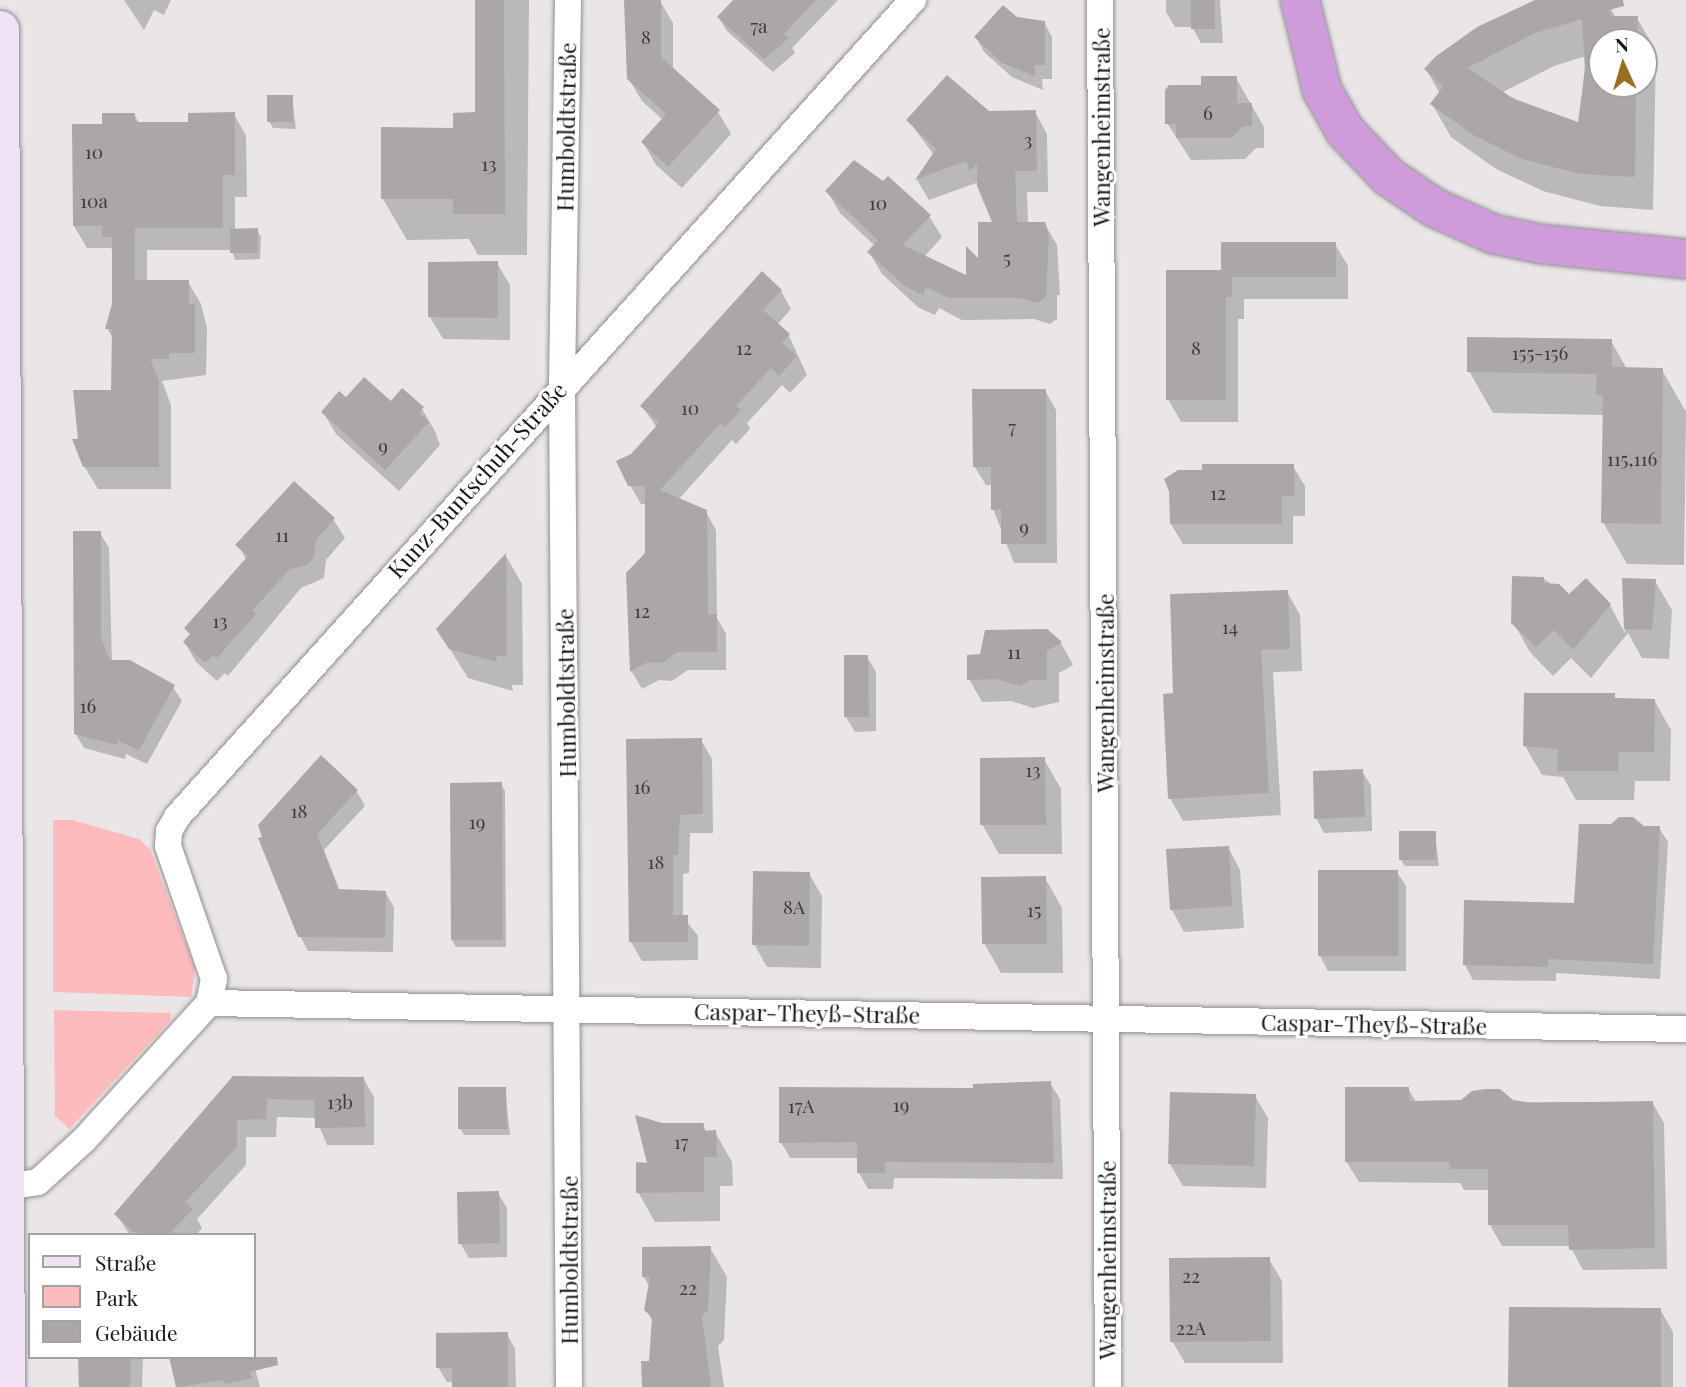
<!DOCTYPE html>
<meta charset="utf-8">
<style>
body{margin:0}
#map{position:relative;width:1686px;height:1387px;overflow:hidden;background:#eae6e8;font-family:"Playfair Display",serif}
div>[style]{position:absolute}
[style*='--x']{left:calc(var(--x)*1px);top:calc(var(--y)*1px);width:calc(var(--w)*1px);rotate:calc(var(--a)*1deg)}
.green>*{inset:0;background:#febbbd}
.shadow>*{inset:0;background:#0003}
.building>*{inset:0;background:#aba7a8}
.roads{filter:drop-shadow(0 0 2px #918e90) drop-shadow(0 0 2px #918e90)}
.minor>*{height:26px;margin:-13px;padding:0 13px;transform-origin:13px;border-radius:13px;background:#fff}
.secondary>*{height:37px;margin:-18.5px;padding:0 18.5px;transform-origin:18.5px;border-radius:18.5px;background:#f1e1f4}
.motorway>*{height:38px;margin:-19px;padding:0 19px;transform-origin:19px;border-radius:19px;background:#cf9bdb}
span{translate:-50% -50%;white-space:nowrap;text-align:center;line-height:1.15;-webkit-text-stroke:6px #fff;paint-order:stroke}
.number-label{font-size:19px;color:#3e3b3c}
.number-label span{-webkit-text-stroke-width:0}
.street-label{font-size:23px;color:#191718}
.legend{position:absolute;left:28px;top:1233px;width:228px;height:126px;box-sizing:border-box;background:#fff;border:2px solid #a3a2a3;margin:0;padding:9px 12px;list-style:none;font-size:21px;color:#191718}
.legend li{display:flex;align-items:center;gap:14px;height:35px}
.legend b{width:35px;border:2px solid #a3a2a3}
.north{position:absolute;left:1588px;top:28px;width:70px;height:70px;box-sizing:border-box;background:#fff;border:2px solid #a3a2a3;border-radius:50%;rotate:356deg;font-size:19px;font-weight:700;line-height:28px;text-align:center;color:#191718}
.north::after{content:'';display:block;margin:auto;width:24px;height:32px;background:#9d6d20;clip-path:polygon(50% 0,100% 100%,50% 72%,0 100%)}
</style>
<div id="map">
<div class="green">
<i style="clip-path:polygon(53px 820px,72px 820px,139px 839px,150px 849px,195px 969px,191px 997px,53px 992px)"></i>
<i style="clip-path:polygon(54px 1010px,171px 1013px,170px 1021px,69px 1129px,55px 1116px)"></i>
</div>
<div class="shadow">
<i style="clip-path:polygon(124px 0,171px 0,164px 15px,154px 10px,144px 30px)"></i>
<i style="clip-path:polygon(476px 0,529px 0,527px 255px,478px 255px,469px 239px,407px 240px,383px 199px,454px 129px,477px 114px)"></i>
<i style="clip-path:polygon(735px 0,838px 0,792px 48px,795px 53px,773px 72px,727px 31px,719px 18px)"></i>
<i style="clip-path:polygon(1166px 0,1220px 0,1223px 43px,1201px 43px,1192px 27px,1175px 27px,1166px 12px)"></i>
<i style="clip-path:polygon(evenodd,1540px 0,1606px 0,1616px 18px,1637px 18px,1656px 51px,1653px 210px,1600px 206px,1543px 191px,1496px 169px,1451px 137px,1432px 104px,1440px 94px,1426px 69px,1465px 37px,1540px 0,1602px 42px,1644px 42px,1644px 84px,1602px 84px,1602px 42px,1540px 0,1586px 56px,1579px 125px,1501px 93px,1554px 66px,1586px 56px)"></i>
<i style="clip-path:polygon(660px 1px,673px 23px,673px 70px,718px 112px,731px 134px,682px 188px,656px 165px,643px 142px,663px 120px,642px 101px,628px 78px)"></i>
<i style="clip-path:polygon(1017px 19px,1044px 22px,1052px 37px,1052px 79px,1042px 79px,1043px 90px,1012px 77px,984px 52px,976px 37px)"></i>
<i style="clip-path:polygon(1236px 78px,1264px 127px,1264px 148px,1256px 148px,1245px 159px,1191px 160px,1167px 123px,1202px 87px)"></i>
<i style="clip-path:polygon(292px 97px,296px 129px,273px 128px,269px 121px)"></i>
<i style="clip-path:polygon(1035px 112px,1047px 134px,1048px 192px,1027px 192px,1028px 223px,1044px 223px,1057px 245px,1060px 295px,1057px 295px,1057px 319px,1050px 324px,1034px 319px,962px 320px,939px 308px,935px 315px,919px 308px,882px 274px,869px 252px,875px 246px,840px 213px,827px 191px,884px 183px,929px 216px,942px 237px,924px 257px,968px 278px,980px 262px,995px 224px,979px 182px,929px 200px,917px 180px,934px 155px,908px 120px)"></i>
<i style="clip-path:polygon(134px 114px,139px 123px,190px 124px,234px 114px,246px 136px,247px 197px,235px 197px,235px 230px,257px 230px,261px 237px,260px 259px,235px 260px,232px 250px,147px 250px,147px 282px,188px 282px,201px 304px,207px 328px,206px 375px,162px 381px,171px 405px,171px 489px,98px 489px,84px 466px,80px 440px,113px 392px,113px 339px,107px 328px,113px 304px,114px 254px,111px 248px,87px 248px,74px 226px,104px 125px)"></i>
<i style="clip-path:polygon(1335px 244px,1348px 266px,1348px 299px,1244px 299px,1244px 319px,1238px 319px,1238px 422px,1181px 422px,1168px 399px,1222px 272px)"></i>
<i style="clip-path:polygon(430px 263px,497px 263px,510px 285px,510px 340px,443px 339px,430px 317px)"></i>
<i style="clip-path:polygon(781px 291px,791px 309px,777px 325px,789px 336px,807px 375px,790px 393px,782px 385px,747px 423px,750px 429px,736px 444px,732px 440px,678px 500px,706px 512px,716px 530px,717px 618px,726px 634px,726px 670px,688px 670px,672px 681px,659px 680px,642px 689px,632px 672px,628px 573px,647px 554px,647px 504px,641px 504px,630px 485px,632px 455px,657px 428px,642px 406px)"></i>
<i style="clip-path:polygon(1611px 341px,1627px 369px,1662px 370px,1686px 412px,1684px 565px,1627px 564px,1603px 522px,1604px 415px,1493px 413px,1469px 371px)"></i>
<i style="clip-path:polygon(1045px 390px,1056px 410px,1057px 563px,1014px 563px,993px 509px,993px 485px,986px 485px,974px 466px)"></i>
<i style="clip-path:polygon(346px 399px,422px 409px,435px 431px,440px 445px,399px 491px,336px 434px,323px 412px)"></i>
<i style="clip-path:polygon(1293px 466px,1305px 486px,1305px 516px,1293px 516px,1293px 544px,1183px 544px,1171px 524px)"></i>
<i style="clip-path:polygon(333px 519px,345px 538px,326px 560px,324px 578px,301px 588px,228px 676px,225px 673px,217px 681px,196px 662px,185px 643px,191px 636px,186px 628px,247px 561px,238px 545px)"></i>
<i style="clip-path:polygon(100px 533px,109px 548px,112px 662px,173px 687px,182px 701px,147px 764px,126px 754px,125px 759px,84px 748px,75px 733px)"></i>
<i style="clip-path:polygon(506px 556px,522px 584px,523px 685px,512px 685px,513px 691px,468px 678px,438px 630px)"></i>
<i style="clip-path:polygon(1543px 578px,1569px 597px,1610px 605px,1625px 633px,1624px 580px,1655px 581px,1672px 610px,1669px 659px,1642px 658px,1628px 633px,1591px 678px,1571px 658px,1553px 676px,1530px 652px,1513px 622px)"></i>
<i style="clip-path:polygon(1287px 592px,1300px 615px,1302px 671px,1273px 672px,1281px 815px,1183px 821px,1170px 798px,1175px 695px)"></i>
<i style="clip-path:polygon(1046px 631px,1061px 643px,1073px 665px,1059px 673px,1059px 702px,1033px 708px,1011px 701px,982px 702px,969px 679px,982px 656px)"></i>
<i style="clip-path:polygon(867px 657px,876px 672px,876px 731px,855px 732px,846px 717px)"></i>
<i style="clip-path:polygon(1614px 695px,1617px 700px,1654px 700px,1671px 730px,1670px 781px,1635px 781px,1634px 800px,1576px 800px,1563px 777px,1542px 775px,1525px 746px)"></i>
<i style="clip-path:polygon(701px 740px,712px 759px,713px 833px,690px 833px,689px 873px,683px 874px,683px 917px,698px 936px,698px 960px,642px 961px,631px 942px)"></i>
<i style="clip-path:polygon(321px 758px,357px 792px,365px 806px,324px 850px,340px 891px,385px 892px,394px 907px,393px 952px,308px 951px,300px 936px,264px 838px)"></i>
<i style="clip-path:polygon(1044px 759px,1061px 789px,1062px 854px,999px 854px,982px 824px)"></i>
<i style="clip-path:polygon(1362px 771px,1371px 786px,1372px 831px,1324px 833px,1316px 818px)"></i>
<i style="clip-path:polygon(501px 784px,505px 791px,506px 947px,456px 947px,452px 940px)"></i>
<i style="clip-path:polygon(1643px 828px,1659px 828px,1668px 842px,1660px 979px,1556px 973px,1556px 981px,1473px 980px,1465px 965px,1576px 904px)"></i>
<i style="clip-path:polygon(1435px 833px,1439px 866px,1405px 866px,1401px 860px)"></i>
<i style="clip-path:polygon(1228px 847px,1240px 870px,1244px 928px,1184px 932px,1172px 910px)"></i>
<i style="clip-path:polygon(1397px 872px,1406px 886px,1406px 971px,1328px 971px,1320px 956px)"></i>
<i style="clip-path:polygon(809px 874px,822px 896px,821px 968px,767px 967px,754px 944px)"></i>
<i style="clip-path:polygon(1045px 878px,1062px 908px,1063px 973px,1001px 973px,984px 943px)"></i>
<i style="clip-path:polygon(234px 1078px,363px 1078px,374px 1097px,374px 1145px,327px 1145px,316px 1118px,277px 1117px,276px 1137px,246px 1137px,246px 1165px,197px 1219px,202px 1228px,196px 1235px,130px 1235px,116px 1214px)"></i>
<i style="clip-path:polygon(1050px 1083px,1060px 1099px,1063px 1179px,894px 1178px,893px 1189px,868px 1189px,859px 1173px,859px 1158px,790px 1158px,781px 1142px,975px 1090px)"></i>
<i style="clip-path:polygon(1408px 1088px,1416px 1102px,1652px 1102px,1664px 1123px,1667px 1269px,1583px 1270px,1570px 1246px,1502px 1246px,1490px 1225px,1490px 1190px,1464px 1190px,1460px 1183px,1359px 1182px,1346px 1161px)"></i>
<i style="clip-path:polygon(505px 1089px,510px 1135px,464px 1135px,460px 1128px)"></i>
<i style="clip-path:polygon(1255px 1096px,1268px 1118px,1266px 1188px,1183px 1186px,1170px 1164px)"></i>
<i style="clip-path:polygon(661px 1125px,703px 1125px,707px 1133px,715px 1132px,732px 1162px,733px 1186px,720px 1186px,720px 1221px,655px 1222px,638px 1192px)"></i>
<i style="clip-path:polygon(498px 1193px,507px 1208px,507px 1257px,469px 1258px,460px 1243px)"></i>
<i style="clip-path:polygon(710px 1248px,727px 1277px,724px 1340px,718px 1346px,724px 1387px,644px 1387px,651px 1363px,653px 1322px,646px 1310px,650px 1288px,644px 1277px)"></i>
<i style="clip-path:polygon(1269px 1259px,1282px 1281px,1283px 1363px,1185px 1363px,1172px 1341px)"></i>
<i style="clip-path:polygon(1660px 1309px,1673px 1332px,1673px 1387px,1510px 1387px)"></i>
<i style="clip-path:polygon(507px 1334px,515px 1349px,516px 1387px,453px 1387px,453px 1382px,447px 1382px,438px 1367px)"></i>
<i style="clip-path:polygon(83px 1357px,143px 1357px,142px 1387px,82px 1387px)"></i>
<i style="clip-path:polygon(171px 1357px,252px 1357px,260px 1387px,178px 1387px)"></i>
</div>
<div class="building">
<i style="clip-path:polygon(475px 0,504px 0,505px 214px,453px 214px,453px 199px,381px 199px,381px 127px,453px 128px,453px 113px,475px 112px)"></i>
<i style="clip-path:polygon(624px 0,661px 0,661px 57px,720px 110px,668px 167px,641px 142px,666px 114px,627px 79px)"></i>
<i style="clip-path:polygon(733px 0,816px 0,784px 34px,789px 38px,764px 59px,717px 17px)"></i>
<i style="clip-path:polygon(1191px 0,1215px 0,1215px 29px,1191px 29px)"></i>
<i style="clip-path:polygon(evenodd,1535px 0,1623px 0,1624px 6px,1609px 10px,1611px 16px,1638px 16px,1637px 42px,1602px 42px,1602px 84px,1636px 84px,1635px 177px,1580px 174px,1522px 159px,1475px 136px,1430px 104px,1443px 87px,1424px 69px,1435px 57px,1477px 27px,1535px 0,1582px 19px,1585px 70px,1578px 122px,1514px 99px,1467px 68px,1535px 33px,1582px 19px)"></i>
<i style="clip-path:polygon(1003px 5px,1017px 17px,1045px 21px,1045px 65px,1035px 65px,1035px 76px,1002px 63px,974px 37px)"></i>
<i style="clip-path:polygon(947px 75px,989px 111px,1036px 110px,1037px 171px,1015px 171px,1017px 222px,1045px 222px,1049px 234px,1046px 297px,1038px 303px,1020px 298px,949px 298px,926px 287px,923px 295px,905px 286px,867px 252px,878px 240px,825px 191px,854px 160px,883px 181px,888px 176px,931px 215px,903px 245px,966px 275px,966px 246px,978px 258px,978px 222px,992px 222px,977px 186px,977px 164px,970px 171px,966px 161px,915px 180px,936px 149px,906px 120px)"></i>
<i style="clip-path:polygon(1201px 76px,1237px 76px,1237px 103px,1252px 103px,1252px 126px,1243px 126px,1232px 138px,1176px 138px,1176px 124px,1165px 124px,1165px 90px,1169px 85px,1201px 85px)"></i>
<i style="clip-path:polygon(267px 95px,293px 95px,293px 122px,267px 122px)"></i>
<i style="clip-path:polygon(235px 112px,235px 175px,223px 175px,223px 228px,135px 228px,135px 280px,189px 280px,189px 304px,195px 304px,195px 353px,169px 353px,169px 359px,150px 359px,159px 381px,159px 467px,83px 467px,72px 439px,78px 439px,73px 390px,111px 390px,112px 329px,105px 329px,112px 304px,112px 237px,102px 237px,102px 226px,73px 226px,72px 124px,102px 124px,102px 113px,135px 113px,135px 122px,188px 122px,188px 113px)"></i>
<i style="clip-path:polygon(258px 228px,257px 253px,230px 253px,230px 229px)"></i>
<i style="clip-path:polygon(1221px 242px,1336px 242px,1336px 277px,1232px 277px,1232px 297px,1226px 297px,1226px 400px,1166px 400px,1166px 270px,1221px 270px)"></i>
<i style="clip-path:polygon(498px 261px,498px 318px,428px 317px,428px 262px)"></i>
<i style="clip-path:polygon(762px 271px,782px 290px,763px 310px,790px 334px,782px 343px,797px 356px,779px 376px,771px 368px,736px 406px,741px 410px,725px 427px,721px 423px,660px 490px,707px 510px,708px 615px,717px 614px,717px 652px,677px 652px,662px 663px,648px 662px,630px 672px,626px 573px,645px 553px,645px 486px,628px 486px,616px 461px,631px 454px,659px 423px,640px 406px)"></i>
<i style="clip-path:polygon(1467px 337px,1612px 339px,1612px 367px,1663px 368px,1661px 524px,1601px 523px,1603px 395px,1596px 395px,1597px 374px,1467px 372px)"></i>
<i style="clip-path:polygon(364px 377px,391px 401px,402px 388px,424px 407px,419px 413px,429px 422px,385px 470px,321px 412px,339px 391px,346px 397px)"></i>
<i style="clip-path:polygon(972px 389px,1046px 389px,1046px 544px,1001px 544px,1001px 509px,991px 510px,991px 467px,973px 467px)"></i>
<i style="clip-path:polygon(1202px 464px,1294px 464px,1294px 496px,1282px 496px,1282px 524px,1170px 524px,1169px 491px,1164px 479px,1178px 470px,1202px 470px)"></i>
<i style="clip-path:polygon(294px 481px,335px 518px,316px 540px,314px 557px,307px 565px,290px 569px,252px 611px,256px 614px,217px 658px,213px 655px,205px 663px,183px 642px,190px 634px,184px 628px,248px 556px,235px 545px)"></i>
<i style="clip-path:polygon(73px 531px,101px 531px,101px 638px,110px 660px,130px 660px,175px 685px,139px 750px,118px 741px,117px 745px,74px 734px)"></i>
<i style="clip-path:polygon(506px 553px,507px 656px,496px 656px,497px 662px,449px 649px,436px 629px)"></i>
<i style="clip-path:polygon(1512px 576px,1544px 577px,1544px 583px,1559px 584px,1569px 594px,1586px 578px,1611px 604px,1573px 650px,1554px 630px,1536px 647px,1511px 623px)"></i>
<i style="clip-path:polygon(1622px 578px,1656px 579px,1652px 630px,1624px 629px)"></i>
<i style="clip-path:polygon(1288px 590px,1290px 649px,1261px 650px,1269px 793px,1168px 799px,1163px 694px,1173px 693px,1170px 594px)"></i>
<i style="clip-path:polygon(1047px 629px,1062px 642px,1047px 651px,1047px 680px,1031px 680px,1020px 686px,997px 679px,967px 680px,967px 655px,980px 654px,985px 630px)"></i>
<i style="clip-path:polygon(844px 655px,868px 655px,869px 717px,844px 717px)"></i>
<i style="clip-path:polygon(1524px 693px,1615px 693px,1615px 698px,1655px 699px,1654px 752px,1619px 752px,1618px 771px,1557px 771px,1558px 749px,1523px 746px)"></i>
<i style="clip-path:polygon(702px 738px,703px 814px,680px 815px,678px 855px,673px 855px,673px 915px,688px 915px,688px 942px,629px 942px,626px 739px)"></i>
<i style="clip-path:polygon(321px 755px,358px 790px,317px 834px,338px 889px,386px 891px,385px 938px,298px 937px,258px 838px,262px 837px,258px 825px)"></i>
<i style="clip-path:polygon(1045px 757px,1046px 825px,980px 825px,980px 758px)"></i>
<i style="clip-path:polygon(1363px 769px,1365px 817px,1314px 819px,1313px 771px)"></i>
<i style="clip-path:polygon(502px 782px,503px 940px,451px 940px,450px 783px)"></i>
<i style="clip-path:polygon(1619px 817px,1633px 817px,1644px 826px,1660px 826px,1653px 964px,1548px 959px,1548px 967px,1463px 965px,1464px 900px,1574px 903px,1579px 824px,1611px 824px)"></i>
<i style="clip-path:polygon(1399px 831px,1436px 831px,1436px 860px,1399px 860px)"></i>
<i style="clip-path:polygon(1229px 846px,1232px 906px,1170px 910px,1166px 849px)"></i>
<i style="clip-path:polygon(1318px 870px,1398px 870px,1398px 956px,1318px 956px)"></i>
<i style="clip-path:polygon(753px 871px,810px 872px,809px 946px,752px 945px)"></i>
<i style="clip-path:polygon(1046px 876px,1047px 944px,982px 944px,981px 877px)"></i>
<i style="clip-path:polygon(233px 1076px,364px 1077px,365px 1127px,315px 1128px,314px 1100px,267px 1099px,266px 1119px,237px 1120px,237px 1147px,185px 1202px,193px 1209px,168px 1235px,133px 1232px,114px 1214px)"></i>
<i style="clip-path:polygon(1051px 1081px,1054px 1163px,885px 1162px,885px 1173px,857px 1173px,857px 1142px,779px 1143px,779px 1087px,973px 1088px,973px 1084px)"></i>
<i style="clip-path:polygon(458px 1087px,506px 1087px,507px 1129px,458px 1129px)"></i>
<i style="clip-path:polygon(1345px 1087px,1409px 1087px,1409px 1101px,1461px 1100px,1472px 1091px,1485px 1089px,1500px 1089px,1513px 1100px,1532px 1103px,1653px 1101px,1655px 1248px,1569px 1250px,1568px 1225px,1488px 1225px,1488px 1169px,1450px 1169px,1450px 1162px,1345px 1162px)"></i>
<i style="clip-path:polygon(1170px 1092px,1256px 1094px,1254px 1166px,1168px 1164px)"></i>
<i style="clip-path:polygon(635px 1115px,662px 1123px,704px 1123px,703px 1131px,716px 1130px,717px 1157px,704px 1157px,704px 1192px,636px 1193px,636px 1162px,647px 1163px)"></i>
<i style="clip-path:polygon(499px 1191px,500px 1243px,458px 1244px,457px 1192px)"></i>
<i style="clip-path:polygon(711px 1246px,708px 1310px,702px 1316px,711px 1387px,642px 1387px,641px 1361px,649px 1361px,652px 1317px,644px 1310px,650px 1277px,642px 1277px,642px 1247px)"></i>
<i style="clip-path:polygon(1270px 1257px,1271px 1341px,1170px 1342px,1169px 1258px)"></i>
<i style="clip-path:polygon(1509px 1307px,1661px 1308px,1661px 1387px,1508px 1387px)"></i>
<i style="clip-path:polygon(508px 1332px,508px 1387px,452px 1387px,452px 1368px,436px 1368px,436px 1333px)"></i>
<i style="clip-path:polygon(78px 1357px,131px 1357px,130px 1387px,79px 1387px)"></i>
<i style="clip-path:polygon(169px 1357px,277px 1357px,278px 1365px,250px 1372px,252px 1378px,225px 1384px,224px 1380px,176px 1387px)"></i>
</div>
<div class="roads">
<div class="minor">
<i style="--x:568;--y:0;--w:384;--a:90.9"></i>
<i style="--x:562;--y:384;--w:1003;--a:89.6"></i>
<i style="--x:1100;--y:0;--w:1387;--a:89.67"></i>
<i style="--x:209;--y:1003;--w:1477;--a:1.01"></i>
<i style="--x:0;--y:1188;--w:38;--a:-9"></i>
<i style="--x:38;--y:1182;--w:62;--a:-42.4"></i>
<i style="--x:84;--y:1140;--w:185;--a:-47.6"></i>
<i style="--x:209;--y:1003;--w:25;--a:-78"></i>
<i style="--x:214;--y:979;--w:141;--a:-109.1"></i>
<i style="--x:168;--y:846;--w:15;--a:-86"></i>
<i style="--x:169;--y:831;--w:16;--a:-60"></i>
<i style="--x:177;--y:817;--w:1100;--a:-47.99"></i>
</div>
<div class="secondary">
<i style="--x:0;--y:29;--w:1358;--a:89.75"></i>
</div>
<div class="motorway">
<i style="--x:1300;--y:0;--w:93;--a:76.3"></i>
<i style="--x:1322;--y:90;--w:47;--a:60.7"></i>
<i style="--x:1345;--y:131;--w:64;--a:46.3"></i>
<i style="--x:1389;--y:177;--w:55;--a:34"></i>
<i style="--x:1435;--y:208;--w:64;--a:24.1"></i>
<i style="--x:1493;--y:234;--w:49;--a:11.8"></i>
<i style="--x:1541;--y:244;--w:146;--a:5.9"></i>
</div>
</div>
<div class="number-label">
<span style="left:759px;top:26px">7a</span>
<span style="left:646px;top:37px">8</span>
<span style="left:1208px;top:113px">6</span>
<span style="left:1028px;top:140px">3</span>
<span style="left:94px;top:152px">10</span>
<span style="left:489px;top:164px">13</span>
<span style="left:94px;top:201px">10a</span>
<span style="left:878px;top:203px">10</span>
<span style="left:1007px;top:258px">5</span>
<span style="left:744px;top:348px">12</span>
<span style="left:1196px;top:348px">8</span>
<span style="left:1540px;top:353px">155-156</span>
<span style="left:690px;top:408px">10</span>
<span style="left:1012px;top:427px">7</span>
<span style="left:383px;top:446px">9</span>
<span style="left:1632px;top:459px">115,116</span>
<span style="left:1218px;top:493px">12</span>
<span style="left:1024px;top:527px">9</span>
<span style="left:282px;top:535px">11</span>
<span style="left:642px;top:611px">12</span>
<span style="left:220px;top:621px">13</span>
<span style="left:1230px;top:627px">14</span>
<span style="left:1014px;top:652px">11</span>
<span style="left:88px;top:706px">16</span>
<span style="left:1033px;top:770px">13</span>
<span style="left:642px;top:787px">16</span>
<span style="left:299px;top:811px">18</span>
<span style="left:477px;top:822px">19</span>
<span style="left:656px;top:862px">18</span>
<span style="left:794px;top:907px">8A</span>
<span style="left:1034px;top:910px">15</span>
<span style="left:340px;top:1102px">13b</span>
<span style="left:901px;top:1105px">19</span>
<span style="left:801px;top:1106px">17A</span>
<span style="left:681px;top:1142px">17</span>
<span style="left:1191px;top:1276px">22</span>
<span style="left:688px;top:1288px">22</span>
<span style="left:1191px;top:1328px">22A</span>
</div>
<div class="street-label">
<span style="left:566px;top:127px;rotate:-89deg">Humboldtstraße</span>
<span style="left:1101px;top:127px;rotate:-90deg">Wangenheimstraße</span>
<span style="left:477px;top:480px;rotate:-48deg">Kunz-Buntschuh-Straße</span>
<span style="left:566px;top:693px;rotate:-91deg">Humboldtstraße</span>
<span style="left:1105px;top:693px;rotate:-90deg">Wangenheimstraße</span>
<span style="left:807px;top:1013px;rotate:1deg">Caspar-Theyß-Straße</span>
<span style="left:1374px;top:1024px;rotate:1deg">Caspar-Theyß-Straße</span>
<span style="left:569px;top:1260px;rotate:-90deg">Humboldtstraße</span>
<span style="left:1107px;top:1260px;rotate:-90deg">Wangenheimstraße</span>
</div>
<ul class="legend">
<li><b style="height:9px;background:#f1e1f4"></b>Straße</li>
<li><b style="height:19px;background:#febbbd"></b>Park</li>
<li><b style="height:19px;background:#aba7a8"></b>Gebäude</li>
</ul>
<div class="north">N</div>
</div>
